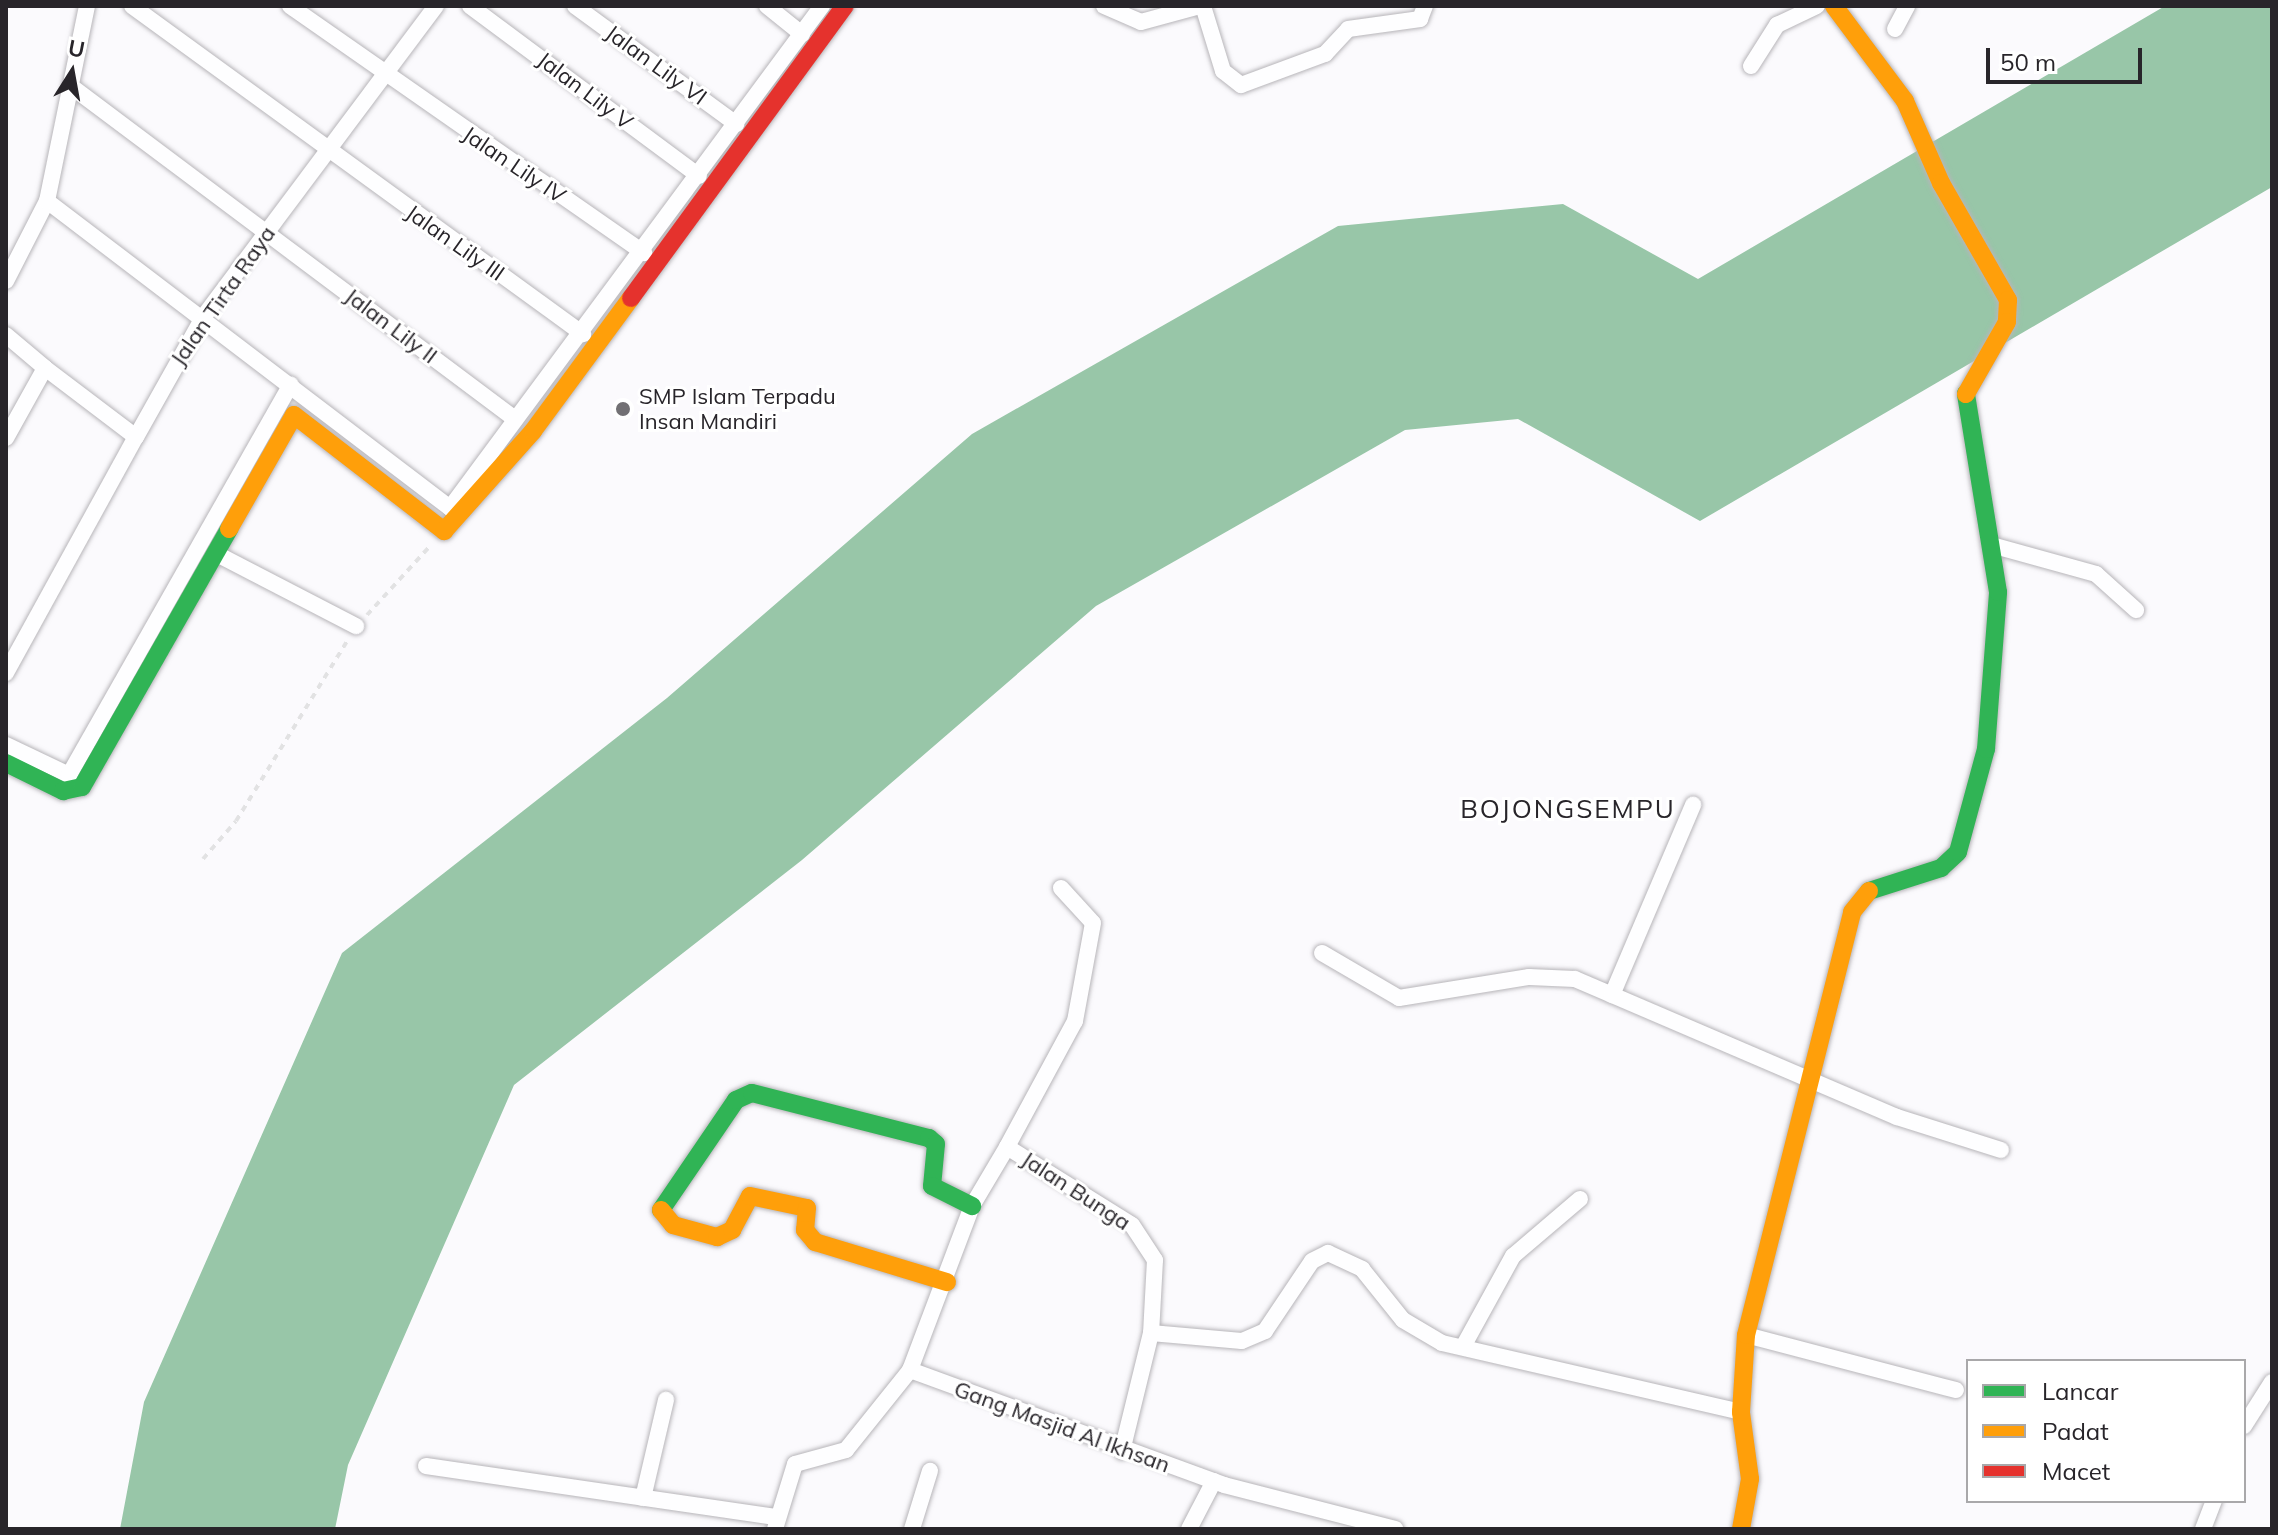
<!DOCTYPE html>
<style>
body{margin:0}
#map{position:relative;width:2278px;height:1535px;overflow:hidden;background:#fbfafd;font-family:Mulish,sans-serif}
div>[style]{position:absolute}
[style*='--x']{left:calc(var(--x)*1px);top:calc(var(--y)*1px);width:calc(var(--w)*1px);rotate:calc(var(--a)*1deg)}
.water>*{inset:0;background:#98c6a8}
.path>*{height:4px;margin-top:-2px;transform-origin:0;background:repeating-linear-gradient(90deg,#e2e2e3 0 6px,transparent 0 12px)}
.roads{filter:drop-shadow(0 0 2px #b7b5b9) drop-shadow(0 0 2px #b7b5b9)}
.street>*{height:16px;margin:-8px;padding:0 8px;transform-origin:8px;border-radius:8px;background:#fefeff}
.fast>*{height:18px;margin:-9px;padding:0 9px;transform-origin:9px;border-radius:9px;background:#30b455}
.slow>*{height:18px;margin:-9px;padding:0 9px;transform-origin:9px;border-radius:9px;background:#ff9f0a}
.jam>*{height:18px;margin:-9px;padding:0 9px;transform-origin:9px;border-radius:9px;background:#e5322d}
.dots>*{width:22px;height:22px;translate:-50% -50%;box-sizing:border-box;border:4px solid #fff;border-radius:50%}
span{translate:-50% -50%;white-space:nowrap;text-align:center;line-height:1.15;-webkit-text-stroke:6px #fff;paint-order:stroke}
.street-label{font-size:22px;color:#28252a}
.poi-label{font-size:22px;color:#28252a}
.left{translate:0 -50%;text-align:left}
.quarter-label{font-size:26px;color:#28252a;letter-spacing:2px}
.frame{position:absolute;inset:0;border:8px solid #28252a;pointer-events:none}
.legend{position:absolute;left:1966px;top:1359px;width:280px;height:144px;box-sizing:border-box;background:#fff;border:2px solid #a9a8aa;margin:0;padding:10px 14px;list-style:none;font-size:24px;color:#28252a}
.legend li{display:flex;align-items:center;gap:16px;height:40px}
.legend b{width:40px;border:2px solid #a9a8aa}
.north{position:absolute;left:32px;top:32px;width:80px;height:80px;-webkit-text-stroke:6px #fff;paint-order:stroke;rotate:11deg;font-size:22px;font-weight:700;line-height:32px;text-align:center;color:#28252a}
.north::after{content:'';display:block;margin:auto;width:28px;height:36px;background:#28252a;clip-path:polygon(50% 0,100% 100%,50% 72%,0 100%)}
.scale{position:absolute;left:1986px;top:48px;width:156px;height:36px;box-sizing:border-box;border:4px solid #28252a;border-top:0;padding-left:10px;font-size:24px;line-height:28px;white-space:nowrap;color:#28252a;-webkit-text-stroke:6px #fff;paint-order:stroke}
</style>
<div id="map">
<div class="water">
<i style="clip-path:polygon(2165px 6px,2272px 6px,2272px 187px,1700px 521px,1518px 419px,1405px 430px,1096px 606px,802px 860px,514px 1085px,348px 1465px,335px 1529px,120px 1529px,144px 1402px,342px 953px,667px 698px,972px 434px,1338px 226px,1563px 204px,1698px 279px)"></i>
</div>
<div class="path">
<i style="--x:367;--y:615;--w:95;--a:-47.6"></i>
<i style="--x:203;--y:859;--w:50;--a:-49"></i>
<i style="--x:236;--y:821;--w:211;--a:-58.3"></i>
</div>
<div class="roads">
<div class="street">
<i style="--x:132;--y:6;--w:558;--a:36.03"></i>
<i style="--x:290;--y:6;--w:432;--a:34.9"></i>
<i style="--x:470;--y:6;--w:285;--a:36.6"></i>
<i style="--x:575;--y:6;--w:200;--a:36.2"></i>
<i style="--x:767;--y:6;--w:45;--a:38.7"></i>
<i style="--x:1104;--y:6;--w:40;--a:23.4"></i>
<i style="--x:1141;--y:22;--w:61;--a:-15.2"></i>
<i style="--x:1203;--y:6;--w:68;--a:72.9"></i>
<i style="--x:1223;--y:71;--w:23;--a:38"></i>
<i style="--x:1241;--y:85;--w:90;--a:-20.3"></i>
<i style="--x:1325;--y:54;--w:34;--a:-47"></i>
<i style="--x:1348;--y:29;--w:73;--a:-7.9"></i>
<i style="--x:1420;--y:19;--w:14;--a:-69"></i>
<i style="--x:1895;--y:29;--w:26;--a:-62"></i>
<i style="--x:1751;--y:66;--w:49;--a:-57.6"></i>
<i style="--x:1777;--y:25;--w:44;--a:-25.4"></i>
<i style="--x:72;--y:87;--w:554;--a:36.85"></i>
<i style="--x:47;--y:201;--w:507;--a:37.3"></i>
<i style="--x:450;--y:508;--w:625;--a:-53.46"></i>
<i style="--x:6;--y:281;--w:90;--a:-62.9"></i>
<i style="--x:47;--y:201;--w:199;--a:-78.4"></i>
<i style="--x:6;--y:335;--w:51;--a:40.2"></i>
<i style="--x:6;--y:438;--w:80;--a:-60.9"></i>
<i style="--x:45;--y:368;--w:114;--a:37.2"></i>
<i style="--x:136;--y:437;--w:139;--a:-60.7"></i>
<i style="--x:204;--y:316;--w:387;--a:-53.2"></i>
<i style="--x:1995;--y:546;--w:105;--a:15.5"></i>
<i style="--x:2096;--y:574;--w:54;--a:42"></i>
<i style="--x:215;--y:553;--w:159;--a:27.4"></i>
<i style="--x:6;--y:673;--w:269;--a:-61.2"></i>
<i style="--x:6;--y:745;--w:70;--a:25.5"></i>
<i style="--x:69;--y:775;--w:449;--a:-60.4"></i>
<i style="--x:1061;--y:888;--w:47;--a:47.6"></i>
<i style="--x:1093;--y:923;--w:100;--a:100.4"></i>
<i style="--x:1075;--y:1021;--w:143;--a:118.4"></i>
<i style="--x:1007;--y:1147;--w:147;--a:32"></i>
<i style="--x:1132;--y:1225;--w:42;--a:56.7"></i>
<i style="--x:1155;--y:1260;--w:73;--a:93.1"></i>
<i style="--x:1151;--y:1333;--w:122;--a:103.8"></i>
<i style="--x:1322;--y:953;--w:89;--a:30.3"></i>
<i style="--x:1399;--y:998;--w:132;--a:-9.2"></i>
<i style="--x:1529;--y:977;--w:46;--a:2.5"></i>
<i style="--x:1575;--y:979;--w:350;--a:23.2"></i>
<i style="--x:1897;--y:1117;--w:109;--a:17.6"></i>
<i style="--x:1612;--y:995;--w:207;--a:-66.9"></i>
<i style="--x:1151;--y:1333;--w:91;--a:5"></i>
<i style="--x:1242;--y:1341;--w:25;--a:-23"></i>
<i style="--x:1265;--y:1331;--w:84;--a:-56.1"></i>
<i style="--x:1312;--y:1261;--w:18;--a:-27"></i>
<i style="--x:1328;--y:1253;--w:38;--a:25"></i>
<i style="--x:1362;--y:1269;--w:65;--a:51.2"></i>
<i style="--x:1403;--y:1320;--w:45;--a:30.5"></i>
<i style="--x:1442;--y:1343;--w:307;--a:13"></i>
<i style="--x:1746;--y:1335;--w:217;--a:14.7"></i>
<i style="--x:1464;--y:1345;--w:102;--a:-61.2"></i>
<i style="--x:1513;--y:1256;--w:88;--a:-40.4"></i>
<i style="--x:910;--y:1370;--w:334;--a:20.1"></i>
<i style="--x:1224;--y:1485;--w:177;--a:14.4"></i>
<i style="--x:2244;--y:1426;--w:52;--a:-57.5"></i>
<i style="--x:426;--y:1466;--w:355;--a:8.3"></i>
<i style="--x:643;--y:1498;--w:101;--a:-76.8"></i>
<i style="--x:775;--y:1529;--w:68;--a:-72.9"></i>
<i style="--x:795;--y:1464;--w:53;--a:-15.4"></i>
<i style="--x:846;--y:1450;--w:102;--a:-51.3"></i>
<i style="--x:910;--y:1370;--w:175;--a:-69.3"></i>
<i style="--x:972;--y:1206;--w:69;--a:-59.3"></i>
<i style="--x:912;--y:1529;--w:61;--a:-72.8"></i>
<i style="--x:1189;--y:1529;--w:54;--a:-62.5"></i>
<i style="--x:2203;--y:1529;--w:30;--a:-69"></i>
</div>
<div class="fast">
<i style="--x:6;--y:763;--w:64;--a:26.2"></i>
<i style="--x:63;--y:791;--w:19;--a:-12"></i>
<i style="--x:82;--y:787;--w:297;--a:-60.3"></i>
<i style="--x:1869;--y:891;--w:76;--a:-17.7"></i>
<i style="--x:1941;--y:868;--w:23;--a:-43"></i>
<i style="--x:1958;--y:852;--w:107;--a:-74.8"></i>
<i style="--x:1986;--y:749;--w:157;--a:-85.6"></i>
<i style="--x:1998;--y:592;--w:201;--a:-99.2"></i>
<i style="--x:661;--y:1210;--w:133;--a:-55.7"></i>
<i style="--x:736;--y:1100;--w:17;--a:-24"></i>
<i style="--x:752;--y:1093;--w:183;--a:14.3"></i>
<i style="--x:929;--y:1138;--w:9;--a:41"></i>
<i style="--x:936;--y:1144;--w:42;--a:95.4"></i>
<i style="--x:932;--y:1186;--w:45;--a:26.6"></i>
</div>
<div class="slow">
<i style="--x:1834;--y:6;--w:119;--a:53.2"></i>
<i style="--x:1905;--y:101;--w:90;--a:66.3"></i>
<i style="--x:1941;--y:183;--w:135;--a:60.2"></i>
<i style="--x:2008;--y:300;--w:22;--a:93"></i>
<i style="--x:2007;--y:322;--w:83;--a:119.7"></i>
<i style="--x:229;--y:529;--w:131;--a:-60.3"></i>
<i style="--x:294;--y:415;--w:190;--a:37.7"></i>
<i style="--x:444;--y:531;--w:134;--a:-48.3"></i>
<i style="--x:533;--y:431;--w:165;--a:-53.6"></i>
<i style="--x:661;--y:1210;--w:19;--a:51"></i>
<i style="--x:673;--y:1225;--w:46;--a:15.3"></i>
<i style="--x:717;--y:1237;--w:17;--a:-25"></i>
<i style="--x:732;--y:1230;--w:38;--a:-62"></i>
<i style="--x:750;--y:1196;--w:58;--a:11.9"></i>
<i style="--x:807;--y:1208;--w:22;--a:95"></i>
<i style="--x:805;--y:1230;--w:16;--a:50"></i>
<i style="--x:815;--y:1242;--w:138;--a:16.9"></i>
<i style="--x:1741;--y:1529;--w:51;--a:-79.8"></i>
<i style="--x:1750;--y:1479;--w:68;--a:-97.7"></i>
<i style="--x:1741;--y:1412;--w:77;--a:-86.3"></i>
<i style="--x:1746;--y:1335;--w:436;--a:-75.9"></i>
<i style="--x:1852;--y:912;--w:27;--a:-51"></i>
</div>
<div class="jam">
<i style="--x:631;--y:298;--w:362;--a:-53.8"></i>
</div>
</div>
<div class="dots">
<i style="left:623px;top:409px;background:#727074"></i>
</div>
<div class="street-label">
<span style="left:656px;top:65px;rotate:36deg">Jalan Lily VI</span>
<span style="left:585px;top:91px;rotate:37deg">Jalan Lily V</span>
<span style="left:514px;top:165px;rotate:34deg">Jalan Lily IV</span>
<span style="left:455px;top:243px;rotate:35deg">Jalan Lily III</span>
<span style="left:223px;top:296px;rotate:-55deg">Jalan Tirta Raya</span>
<span style="left:391px;top:326px;rotate:37deg">Jalan Lily II</span>
<span style="left:1076px;top:1191px;rotate:33deg">Jalan Bunga</span>
<span style="left:1062px;top:1427px;rotate:20deg">Gang Masjid Al Ikhsan</span>
</div>
<div class="poi-label">
<span class="left" style="left:639px;top:409px">SMP Islam Terpadu<br>Insan Mandiri</span>
</div>
<div class="quarter-label">
<span style="left:1568px;top:809px">BOJONGSEMPU</span>
</div>
<div class="frame"></div>
<ul class="legend">
<li><b style="height:10px;background:#30b455"></b>Lancar</li>
<li><b style="height:10px;background:#ff9f0a"></b>Padat</li>
<li><b style="height:10px;background:#e5322d"></b>Macet</li>
</ul>
<div class="north">U</div>
<div class="scale">50 m</div>
</div>
